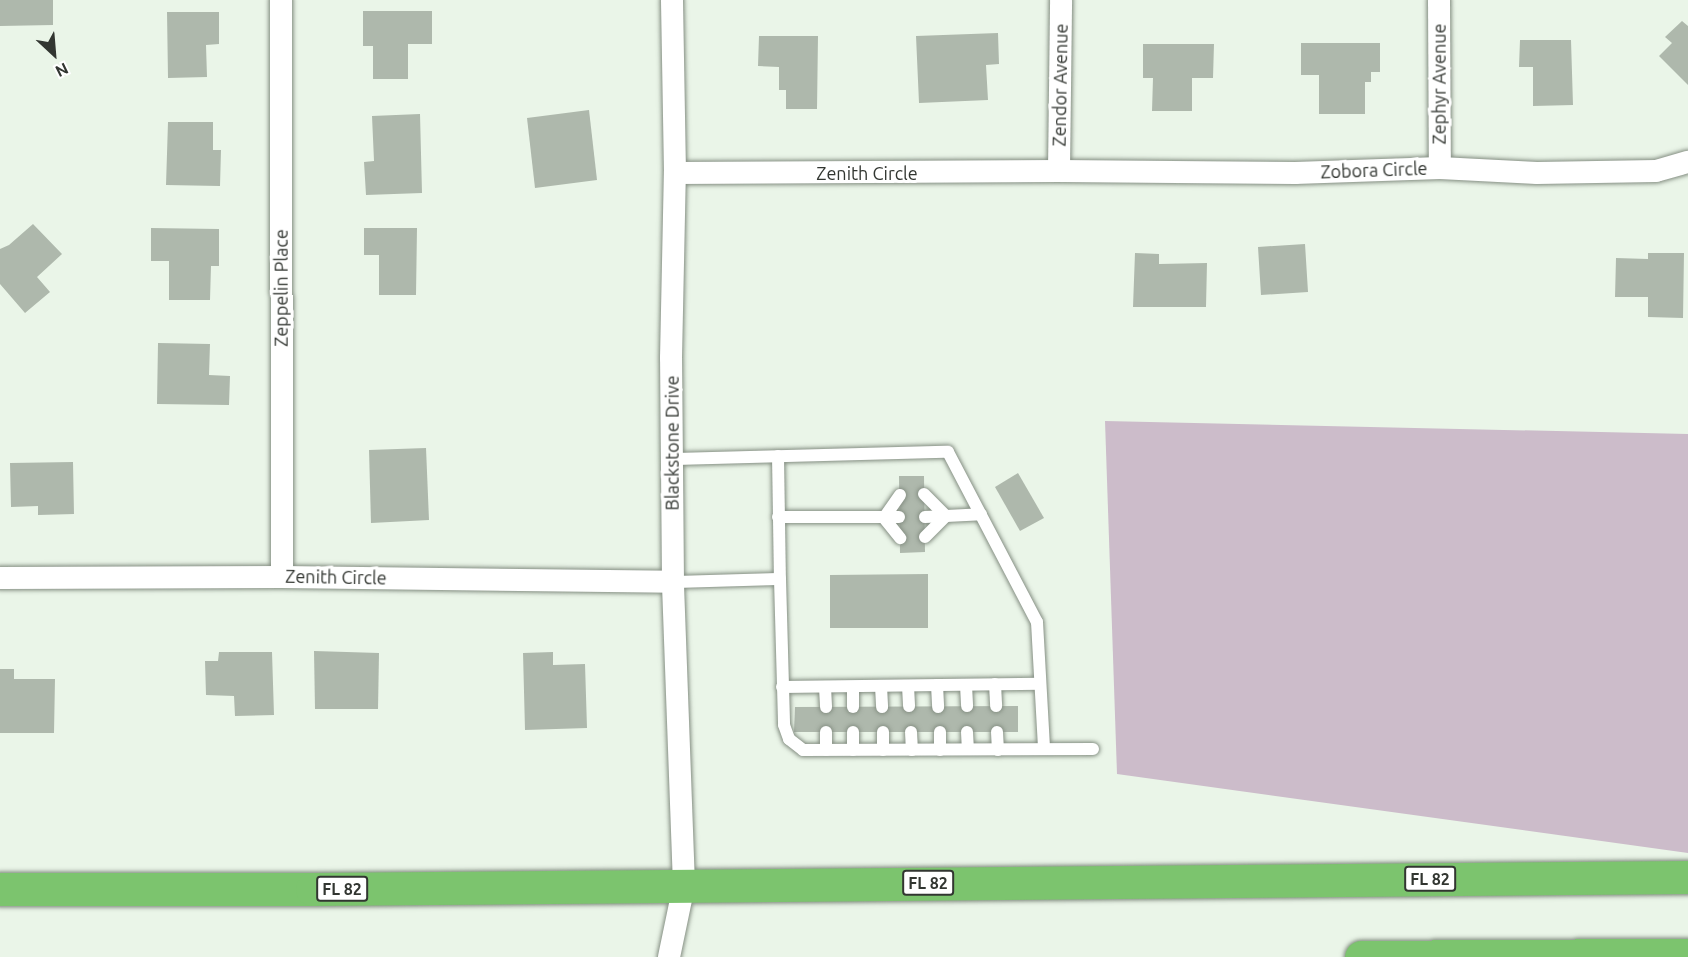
<!DOCTYPE html>
<style>
body{margin:0}
#map{position:relative;width:1688px;height:957px;overflow:hidden;background:#eaf5e8;font-family:Ubuntu,sans-serif}
div>[style]{position:absolute}
[style*='--x']{left:calc(var(--x)*1px);top:calc(var(--y)*1px);width:calc(var(--w)*1px);rotate:calc(var(--a)*1deg)}
.green>*{inset:0;background:#ccbcca}
.building>*{inset:0;background:#aeb8ac}
.roads{filter:drop-shadow(0 0 2px #858f83) drop-shadow(0 0 2px #858f83)}
.service>*{height:12px;margin:-6px;padding:0 6px;transform-origin:6px;border-radius:6px;background:#fff}
.minor>*{height:22px;margin:-11px;padding:0 11px;transform-origin:11px;border-radius:11px;background:#fff}
.trunk>*{height:33px;margin:-16.5px;padding:0 16.5px;transform-origin:16.5px;border-radius:16.5px;background:#7cc46e}
span{translate:-50% -50%;white-space:nowrap;text-align:center;line-height:1.15;-webkit-text-stroke:6px #fff;paint-order:stroke}
.shield-label span{padding:2px 4px;background:#fff;border:2px solid;border-radius:4px;-webkit-text-stroke-width:0}
.shield-label{font-size:16px;color:#323631;font-weight:700}
.street-label{font-size:18px;color:#323631}
.north{position:absolute;left:24px;top:24px;width:60px;height:60px;-webkit-text-stroke:4px #fff;paint-order:stroke;rotate:154deg;font-size:16px;font-weight:700;line-height:24px;text-align:center;color:#323631}
.north::after{content:'';display:block;margin:auto;width:21px;height:27px;background:#323631;clip-path:polygon(50% 0,100% 100%,50% 72%,0 100%)}
</style>
<div id="map">
<div class="green">
<i style="clip-path:polygon(1105px 421px,1688px 434px,1688px 853px,1117px 774px)"></i>
</div>
<div class="building">
<i style="clip-path:polygon(0 0,53px 0,53px 25px,0 26px)"></i>
<i style="clip-path:polygon(363px 11px,432px 11px,432px 44px,408px 44px,408px 79px,373px 79px,373px 46px,363px 46px)"></i>
<i style="clip-path:polygon(167px 12px,219px 12px,219px 44px,206px 45px,207px 77px,168px 78px)"></i>
<i style="clip-path:polygon(1682px 21px,1688px 26px,1688px 85px,1659px 56px,1672px 43px,1665px 37px)"></i>
<i style="clip-path:polygon(998px 33px,999px 64px,986px 65px,988px 100px,919px 103px,916px 36px)"></i>
<i style="clip-path:polygon(759px 36px,818px 36px,817px 109px,786px 109px,786px 90px,779px 90px,779px 67px,758px 66px)"></i>
<i style="clip-path:polygon(1520px 40px,1571px 40px,1573px 105px,1533px 106px,1533px 67px,1519px 67px)"></i>
<i style="clip-path:polygon(1301px 43px,1380px 43px,1380px 72px,1371px 72px,1371px 82px,1365px 82px,1365px 114px,1319px 114px,1319px 75px,1301px 75px)"></i>
<i style="clip-path:polygon(1143px 44px,1214px 44px,1213px 78px,1192px 78px,1192px 111px,1152px 111px,1153px 78px,1143px 78px)"></i>
<i style="clip-path:polygon(589px 110px,597px 180px,535px 188px,527px 118px)"></i>
<i style="clip-path:polygon(420px 114px,422px 193px,366px 195px,364px 162px,374px 161px,372px 116px)"></i>
<i style="clip-path:polygon(168px 122px,213px 122px,213px 150px,221px 150px,220px 186px,166px 185px)"></i>
<i style="clip-path:polygon(33px 224px,62px 254px,37px 277px,50px 292px,25px 313px,0 284px,0 249px,9px 245px)"></i>
<i style="clip-path:polygon(151px 228px,219px 229px,219px 266px,211px 266px,210px 300px,169px 300px,169px 261px,151px 261px)"></i>
<i style="clip-path:polygon(364px 228px,417px 228px,416px 295px,379px 295px,379px 255px,364px 255px)"></i>
<i style="clip-path:polygon(1305px 244px,1308px 292px,1261px 295px,1258px 247px)"></i>
<i style="clip-path:polygon(1135px 253px,1159px 254px,1159px 264px,1207px 263px,1206px 307px,1133px 307px)"></i>
<i style="clip-path:polygon(1648px 253px,1684px 253px,1683px 318px,1648px 317px,1648px 297px,1615px 297px,1616px 258px,1648px 259px)"></i>
<i style="clip-path:polygon(158px 343px,210px 344px,209px 375px,230px 376px,229px 405px,157px 404px)"></i>
<i style="clip-path:polygon(426px 448px,429px 520px,371px 523px,369px 450px)"></i>
<i style="clip-path:polygon(73px 462px,74px 514px,38px 515px,38px 506px,11px 507px,10px 463px)"></i>
<i style="clip-path:polygon(1018px 473px,1044px 518px,1020px 531px,995px 487px)"></i>
<i style="clip-path:polygon(899px 476px,924px 476px,925px 552px,900px 553px)"></i>
<i style="clip-path:polygon(928px 574px,928px 628px,830px 628px,830px 575px)"></i>
<i style="clip-path:polygon(314px 651px,379px 653px,378px 709px,315px 709px)"></i>
<i style="clip-path:polygon(219px 652px,272px 652px,274px 715px,235px 716px,234px 696px,206px 695px,205px 661px,218px 661px)"></i>
<i style="clip-path:polygon(553px 652px,553px 665px,585px 664px,587px 728px,525px 730px,523px 653px)"></i>
<i style="clip-path:polygon(0 669px,14px 669px,14px 679px,55px 679px,54px 733px,0 733px)"></i>
<i style="clip-path:polygon(1018px 706px,1018px 732px,794px 732px,795px 707px)"></i>
</div>
<div class="roads">
<div class="service">
<i style="--x:778;--y:456;--w:123;--a:89.1"></i>
<i style="--x:672;--y:459;--w:276;--a:-1.5"></i>
<i style="--x:948;--y:452;--w:192;--a:62.4"></i>
<i style="--x:1037;--y:622;--w:127;--a:86.8"></i>
<i style="--x:924;--y:494;--w:31;--a:45"></i>
<i style="--x:900;--y:495;--w:28;--a:125"></i>
<i style="--x:884;--y:518;--w:26;--a:51"></i>
<i style="--x:778;--y:517;--w:121;--a:0"></i>
<i style="--x:925;--y:517;--w:21;--a:-3"></i>
<i style="--x:925;--y:537;--w:30;--a:-45"></i>
<i style="--x:946;--y:516;--w:35;--a:-3"></i>
<i style="--x:673;--y:582;--w:107;--a:-1.6"></i>
<i style="--x:780;--y:579;--w:146;--a:88.4"></i>
<i style="--x:784;--y:725;--w:15;--a:70"></i>
<i style="--x:789;--y:739;--w:18;--a:38"></i>
<i style="--x:803;--y:750;--w:290;--a:-0.2"></i>
<i style="--x:995;--y:684;--w:22;--a:87"></i>
<i style="--x:937;--y:685;--w:22;--a:87"></i>
<i style="--x:966;--y:685;--w:21;--a:87"></i>
<i style="--x:881;--y:686;--w:21;--a:87"></i>
<i style="--x:908;--y:686;--w:20;--a:87"></i>
<i style="--x:782;--y:687;--w:258;--a:-0.7"></i>
<i style="--x:825;--y:687;--w:20;--a:87"></i>
<i style="--x:853;--y:687;--w:20;--a:90"></i>
<i style="--x:826;--y:732;--w:18;--a:90"></i>
<i style="--x:853;--y:732;--w:18;--a:90"></i>
<i style="--x:883;--y:732;--w:18;--a:90"></i>
<i style="--x:911;--y:732;--w:18;--a:87"></i>
<i style="--x:940;--y:732;--w:18;--a:90"></i>
<i style="--x:967;--y:732;--w:17;--a:87"></i>
<i style="--x:997;--y:732;--w:18;--a:87"></i>
</div>
<div class="minor">
<i style="--x:281;--y:0;--w:577;--a:89.9"></i>
<i style="--x:1439;--y:0;--w:168;--a:89.7"></i>
<i style="--x:1059;--y:171;--w:171;--a:-89.3"></i>
<i style="--x:675;--y:173;--w:384;--a:-0.3"></i>
<i style="--x:1059;--y:171;--w:236;--a:0.5"></i>
<i style="--x:1295;--y:173;--w:145;--a:-2"></i>
<i style="--x:1440;--y:168;--w:97;--a:3"></i>
<i style="--x:1537;--y:173;--w:119;--a:-1"></i>
<i style="--x:1656;--y:171;--w:33;--a:-16"></i>
<i style="--x:0;--y:578;--w:282;--a:-0.2"></i>
<i style="--x:282;--y:577;--w:391;--a:0.7"></i>
<i style="--x:669;--y:957;--w:74;--a:-78.2"></i>
<i style="--x:684;--y:885;--w:303;--a:-92.1"></i>
<i style="--x:673;--y:582;--w:224;--a:-90.5"></i>
<i style="--x:671;--y:358;--w:185;--a:-88.8"></i>
<i style="--x:675;--y:173;--w:173;--a:-91"></i>
</div>
<div class="trunk">
<i style="--x:0;--y:889;--w:312;--a:0"></i>
<i style="--x:312;--y:889;--w:1376;--a:-0.5"></i>
<i style="--x:1361;--y:957;--w:327;--a:-0.4"></i>
</div>
</div>
<div class="shield-label">
<span style="left:1430px;top:879px">FL 82</span>
<span style="left:928px;top:883px">FL 82</span>
<span style="left:342px;top:889px">FL 82</span>
</div>
<div class="street-label">
<span style="left:1439px;top:84px;rotate:-90deg">Zephyr Avenue</span>
<span style="left:1060px;top:85px;rotate:-89deg">Zendor Avenue</span>
<span style="left:1374px;top:170px;rotate:-2deg">Zobora Circle</span>
<span style="left:867px;top:173px">Zenith Circle</span>
<span style="left:281px;top:288px;rotate:-90deg">Zeppelin Place</span>
<span style="left:672px;top:443px;rotate:-90deg">Blackstone Drive</span>
<span style="left:336px;top:577px;rotate:1deg">Zenith Circle</span>
</div>
<div class="north">N</div>
</div>
